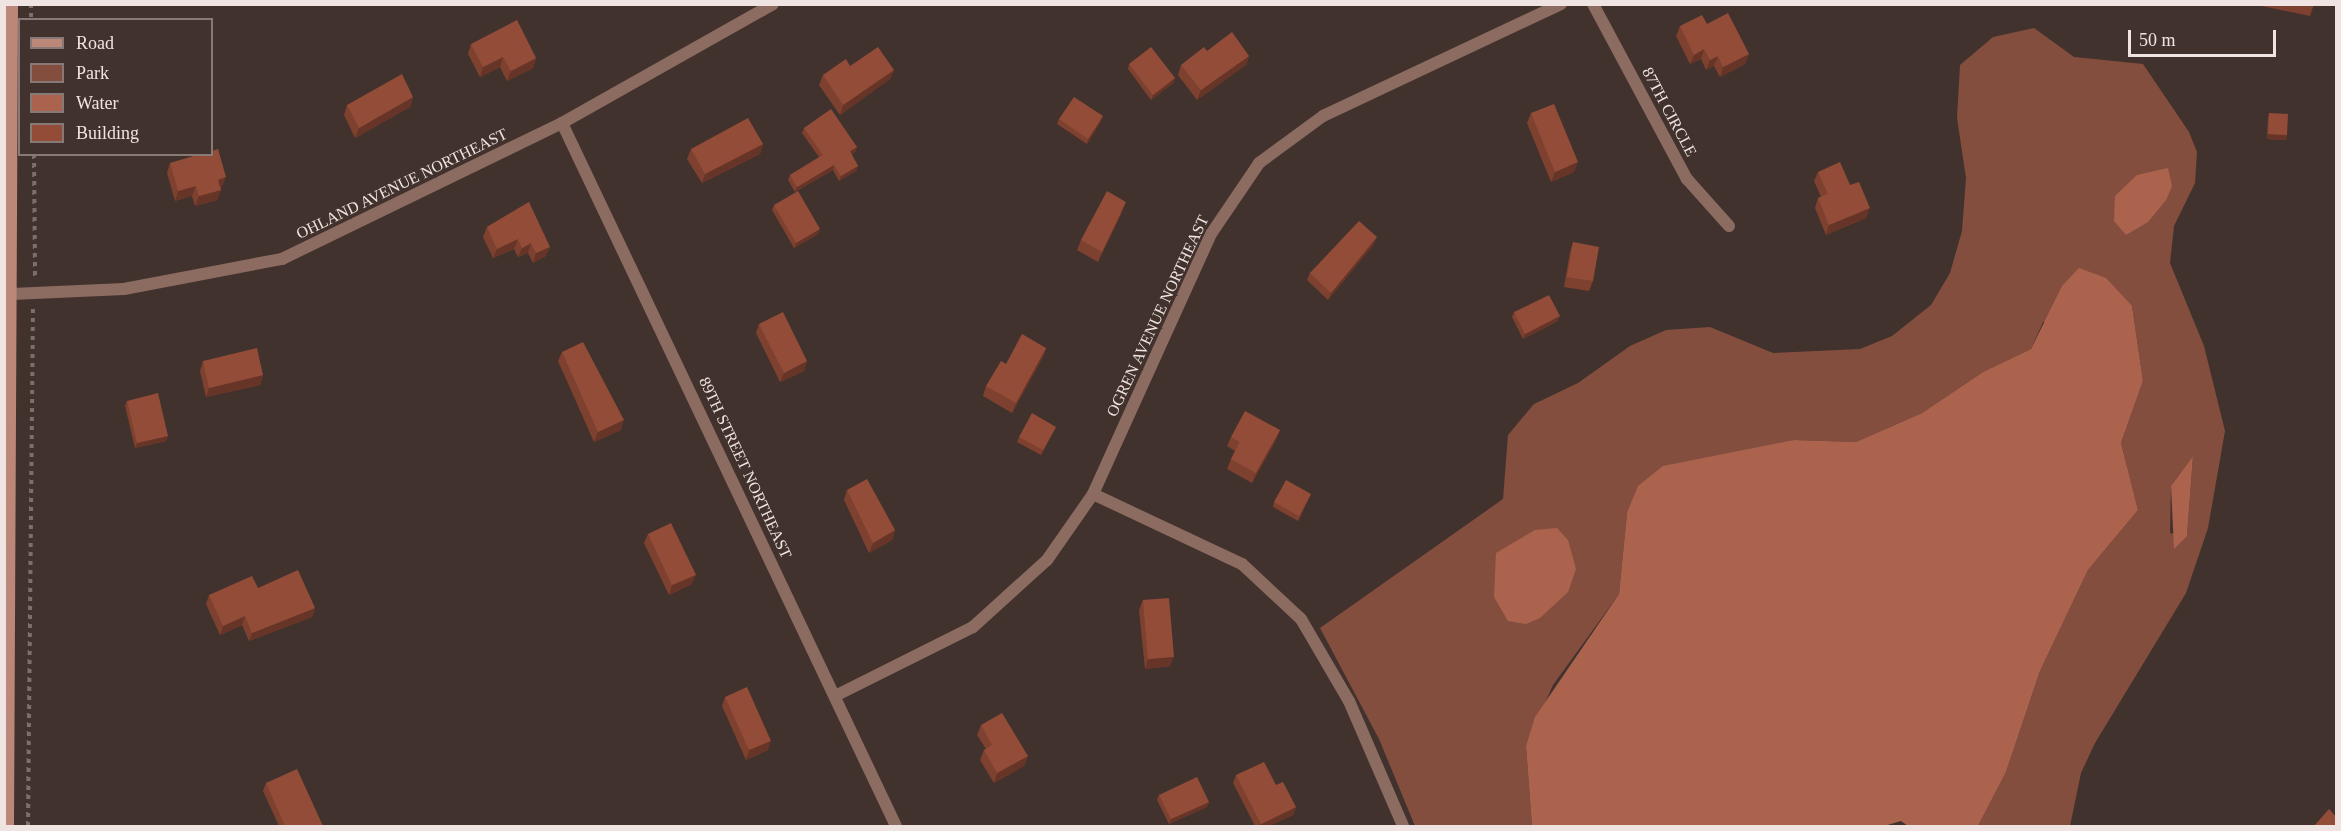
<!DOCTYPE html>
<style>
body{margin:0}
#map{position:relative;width:2341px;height:831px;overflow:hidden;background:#42322d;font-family:"Times New Roman",serif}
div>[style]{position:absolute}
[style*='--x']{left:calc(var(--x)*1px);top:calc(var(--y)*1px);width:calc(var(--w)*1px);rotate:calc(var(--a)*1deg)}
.green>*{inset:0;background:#844e3f}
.water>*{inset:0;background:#ac634e}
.path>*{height:4px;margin-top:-2px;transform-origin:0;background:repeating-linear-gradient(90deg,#7d6e6a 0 4.5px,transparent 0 9px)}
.street>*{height:12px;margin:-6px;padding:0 6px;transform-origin:6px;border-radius:6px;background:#8c6b61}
.secondary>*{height:12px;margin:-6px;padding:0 6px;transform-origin:6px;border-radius:6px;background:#bb8778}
.wall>*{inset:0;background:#7e4130}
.shaded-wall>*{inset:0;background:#673527}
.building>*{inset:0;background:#934c38}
span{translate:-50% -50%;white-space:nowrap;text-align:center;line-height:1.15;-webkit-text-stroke:5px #42322d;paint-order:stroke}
.street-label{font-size:16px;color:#efe4e1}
.frame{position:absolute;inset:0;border:6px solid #efe4e1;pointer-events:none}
.legend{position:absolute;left:18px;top:18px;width:195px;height:138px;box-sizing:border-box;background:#42322d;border:2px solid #877975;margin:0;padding:8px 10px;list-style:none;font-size:18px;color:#efe4e1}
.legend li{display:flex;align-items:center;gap:12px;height:30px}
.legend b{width:30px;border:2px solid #877975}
.scale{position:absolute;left:2128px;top:30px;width:148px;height:27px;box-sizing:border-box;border:3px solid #efe4e1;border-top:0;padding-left:8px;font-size:18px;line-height:21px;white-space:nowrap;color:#efe4e1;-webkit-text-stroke:4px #42322d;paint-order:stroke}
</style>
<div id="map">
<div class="green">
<i style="clip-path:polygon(evenodd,2034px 28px,2074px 57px,2143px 64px,2189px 132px,2197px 152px,2195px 183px,2174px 226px,2170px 263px,2204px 346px,2225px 431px,2208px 528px,2186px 593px,2095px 743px,2081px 773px,2070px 826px,1978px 826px,2006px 772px,2040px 671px,2088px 570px,2138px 510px,2121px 443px,2143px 381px,2132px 306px,2043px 322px,2031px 349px,1983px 372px,1922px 413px,1856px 442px,1794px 440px,1627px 513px,1619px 594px,1553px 685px,1526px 746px,1532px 826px,1415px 826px,1379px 739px,1320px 628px,1503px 499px,1508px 435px,1534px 404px,1578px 383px,1630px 346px,1666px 330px,1710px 327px,1773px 353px,1860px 349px,1892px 336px,1931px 305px,1950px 273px,1962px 231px,1966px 178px,1957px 118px,1960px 65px,1993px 37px,2034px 28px,2193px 456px,2187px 536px,2170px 533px,2171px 486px,2193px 456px)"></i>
</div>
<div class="water">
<i style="clip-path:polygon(2168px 168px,2172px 186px,2166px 200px,2148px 222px,2126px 235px,2114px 221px,2115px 196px,2137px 175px)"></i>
<i style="clip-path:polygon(2079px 268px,2106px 278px,2132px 306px,2143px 381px,2121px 443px,2138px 510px,2088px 570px,2040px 671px,2006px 772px,1978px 826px,1908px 826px,1901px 821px,1884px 826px,1532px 826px,1526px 746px,1535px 717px,1619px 594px,1627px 513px,1638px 486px,1663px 466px,1794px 440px,1856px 442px,1922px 413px,1983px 372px,2031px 349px,2062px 286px)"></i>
<i style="clip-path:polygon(2193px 456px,2187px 536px,2174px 549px,2171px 486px)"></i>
<i style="clip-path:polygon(1557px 528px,1568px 540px,1576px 569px,1568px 592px,1540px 618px,1526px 624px,1508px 621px,1494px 597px,1496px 553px,1535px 530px)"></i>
</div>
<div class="path">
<i style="--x:31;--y:4;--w:16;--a:90"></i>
<i style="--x:34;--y:154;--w:126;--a:89.5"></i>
<i style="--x:28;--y:826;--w:518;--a:-89.45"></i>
</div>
<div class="street">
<i style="--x:1593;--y:4;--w:199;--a:61.8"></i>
<i style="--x:1687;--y:179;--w:63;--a:48.2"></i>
<i style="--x:562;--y:123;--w:778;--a:64.59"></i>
<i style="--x:12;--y:294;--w:112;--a:-2.6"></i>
<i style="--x:124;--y:289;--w:161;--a:-10.8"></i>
<i style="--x:282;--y:259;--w:311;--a:-25.9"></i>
<i style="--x:562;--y:123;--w:242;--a:-29.4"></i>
<i style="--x:1093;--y:494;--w:165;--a:25.2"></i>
<i style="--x:1242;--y:564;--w:81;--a:43"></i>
<i style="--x:1301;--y:619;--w:95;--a:59.7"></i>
<i style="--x:1349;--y:701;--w:136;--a:66.6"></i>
<i style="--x:835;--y:696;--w:154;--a:-26.6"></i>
<i style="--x:973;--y:627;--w:100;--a:-42.2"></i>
<i style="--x:1047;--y:560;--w:80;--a:-55.1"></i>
<i style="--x:1093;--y:494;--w:286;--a:-65.6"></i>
<i style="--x:1211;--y:234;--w:86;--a:-55.9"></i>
<i style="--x:1259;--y:163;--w:79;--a:-36.3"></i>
<i style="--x:1323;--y:116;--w:263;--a:-25.2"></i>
</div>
<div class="secondary">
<i style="--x:8;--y:826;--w:822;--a:-89.72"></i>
</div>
<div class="wall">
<i style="clip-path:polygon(2252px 4px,2314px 4px,2310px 16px)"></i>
<i style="clip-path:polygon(1707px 24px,1749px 54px,1745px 64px,1720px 77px,1714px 66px,1706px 70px,1701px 59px,1690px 64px,1676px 36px,1680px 26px)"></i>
<i style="clip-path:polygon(471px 44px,536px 58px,533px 68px,507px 81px,500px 67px,480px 77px,468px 54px)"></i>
<i style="clip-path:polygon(1249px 56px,1246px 65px,1197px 100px,1178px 75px,1181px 65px)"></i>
<i style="clip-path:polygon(1129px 64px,1175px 78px,1173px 83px,1151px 100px,1128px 69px)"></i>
<i style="clip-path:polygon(850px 66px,894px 70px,890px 79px,840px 115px,819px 85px,823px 75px)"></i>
<i style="clip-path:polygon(413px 97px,410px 107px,355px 138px,344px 115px,347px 105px)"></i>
<i style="clip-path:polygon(1531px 113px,1574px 172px,1551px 182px,1527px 123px)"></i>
<i style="clip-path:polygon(2269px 113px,2287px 135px,2286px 140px,2267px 139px,2268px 118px)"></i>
<i style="clip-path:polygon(1059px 119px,1101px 121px,1087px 144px,1057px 124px)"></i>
<i style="clip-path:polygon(804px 128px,857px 147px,855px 152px,851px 154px,858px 166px,856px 171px,839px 181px,833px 170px,795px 192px,788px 180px,790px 175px,819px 157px,802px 133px)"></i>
<i style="clip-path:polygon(763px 144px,760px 154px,702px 183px,687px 159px,691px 149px)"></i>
<i style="clip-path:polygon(170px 163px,222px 187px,220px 188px,221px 190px,217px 200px,195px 206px,192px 196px,175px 201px,167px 173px)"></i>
<i style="clip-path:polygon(1818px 172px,1850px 185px,1866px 218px,1826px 235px,1815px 208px,1818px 198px,1821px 197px,1814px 181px)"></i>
<i style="clip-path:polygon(529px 202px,546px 256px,533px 263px,528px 253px,518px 257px,514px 249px,493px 258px,483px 237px,487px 227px)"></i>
<i style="clip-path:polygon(774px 205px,818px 234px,794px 248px,772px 210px)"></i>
<i style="clip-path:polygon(1122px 212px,1098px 262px,1077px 250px,1081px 240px)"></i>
<i style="clip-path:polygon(1573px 242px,1593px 281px,1589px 291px,1564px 287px,1570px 252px)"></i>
<i style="clip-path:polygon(1374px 244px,1328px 300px,1307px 280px,1310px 273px)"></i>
<i style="clip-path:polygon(1514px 312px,1558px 321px,1523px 339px,1512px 317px)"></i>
<i style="clip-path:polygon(759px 324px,807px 361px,804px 371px,780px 382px,756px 333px)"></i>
<i style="clip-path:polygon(1046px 348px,1043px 357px,1012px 413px,983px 396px,986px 386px,1006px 364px)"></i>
<i style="clip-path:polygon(562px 352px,621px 430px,594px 442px,558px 361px)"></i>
<i style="clip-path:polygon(203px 361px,263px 375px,260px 385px,206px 397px,200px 371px)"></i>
<i style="clip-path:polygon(127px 401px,168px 436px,166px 441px,135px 448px,125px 406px)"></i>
<i style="clip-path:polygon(1056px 427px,1041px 455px,1017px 442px,1019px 437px)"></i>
<i style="clip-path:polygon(1280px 430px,1276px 440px,1252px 483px,1227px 469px,1231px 459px,1235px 451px,1227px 446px,1231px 437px)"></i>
<i style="clip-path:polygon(847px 490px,895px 530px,892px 540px,869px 553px,844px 500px)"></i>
<i style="clip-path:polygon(1311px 494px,1298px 521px,1273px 507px,1274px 502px)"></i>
<i style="clip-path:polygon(648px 534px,692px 584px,669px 595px,644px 543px)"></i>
<i style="clip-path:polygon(258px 588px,315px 608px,312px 617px,249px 641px,242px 625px,220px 635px,206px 604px,209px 595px)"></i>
<i style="clip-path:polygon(1143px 600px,1170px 666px,1145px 669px,1139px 610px)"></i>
<i style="clip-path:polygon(725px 697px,768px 750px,746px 760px,722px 706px)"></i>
<i style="clip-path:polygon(981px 725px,1028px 756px,1024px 766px,994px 783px,980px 760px,984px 750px,986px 749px,977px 735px)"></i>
<i style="clip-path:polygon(1236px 775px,1276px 785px,1296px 807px,1293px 815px,1269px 826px,1255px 826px,1233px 783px)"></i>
<i style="clip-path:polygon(266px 783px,323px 826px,279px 826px,263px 791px)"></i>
<i style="clip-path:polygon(1159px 795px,1209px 802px,1207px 807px,1169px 824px,1157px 800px)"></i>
</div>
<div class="shaded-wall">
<i style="clip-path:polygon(1704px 49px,1701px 59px,1690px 64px,1694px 55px)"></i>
<i style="clip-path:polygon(1749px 54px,1745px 64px,1720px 77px,1723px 67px)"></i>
<i style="clip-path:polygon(1249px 56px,1246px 65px,1197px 100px,1201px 90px)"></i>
<i style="clip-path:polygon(1718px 56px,1714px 66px,1706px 70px,1710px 60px)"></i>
<i style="clip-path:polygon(503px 57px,500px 67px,480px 77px,483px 67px)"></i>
<i style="clip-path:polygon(536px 58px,533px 68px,507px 81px,511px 71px)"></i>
<i style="clip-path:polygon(894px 70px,890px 79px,840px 115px,843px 105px)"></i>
<i style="clip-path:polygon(1175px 78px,1173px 83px,1151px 100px,1153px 95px)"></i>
<i style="clip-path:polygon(413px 97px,410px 107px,355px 138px,359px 128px)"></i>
<i style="clip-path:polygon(1103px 116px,1101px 121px,1087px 144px,1088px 139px)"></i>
<i style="clip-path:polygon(2268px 134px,2287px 135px,2286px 140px,2267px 139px)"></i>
<i style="clip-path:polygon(763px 144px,760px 154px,702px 183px,705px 174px)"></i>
<i style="clip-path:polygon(857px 147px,855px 152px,848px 156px,850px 151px)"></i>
<i style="clip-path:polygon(1578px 162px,1574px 172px,1551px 182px,1555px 172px)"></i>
<i style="clip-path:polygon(834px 165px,833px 170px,795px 192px,797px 187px)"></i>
<i style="clip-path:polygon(858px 166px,856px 171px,839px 181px,841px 176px)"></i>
<i style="clip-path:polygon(226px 177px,222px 187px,214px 189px,218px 180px)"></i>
<i style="clip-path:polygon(196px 186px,192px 196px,175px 201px,178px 191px)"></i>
<i style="clip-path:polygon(221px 190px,217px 200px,195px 206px,199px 196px)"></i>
<i style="clip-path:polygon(1126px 202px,1122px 212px,1098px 262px,1102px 252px)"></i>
<i style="clip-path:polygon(1870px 208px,1866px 218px,1826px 235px,1829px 225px)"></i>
<i style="clip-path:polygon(820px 229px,818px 234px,794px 248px,796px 243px)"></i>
<i style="clip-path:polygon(1377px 237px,1374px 244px,1328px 300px,1331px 293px)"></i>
<i style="clip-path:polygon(518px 239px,514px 249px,493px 258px,497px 249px)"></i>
<i style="clip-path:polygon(531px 243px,528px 253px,518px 257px,522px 248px)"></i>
<i style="clip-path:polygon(550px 247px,546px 256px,533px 263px,536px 253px)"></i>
<i style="clip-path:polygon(1560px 316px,1558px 321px,1523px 339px,1525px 334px)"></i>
<i style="clip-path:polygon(1046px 348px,1043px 357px,1012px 413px,1016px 403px)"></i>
<i style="clip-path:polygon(807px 361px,804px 371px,780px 382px,784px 373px)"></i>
<i style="clip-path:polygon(263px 375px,260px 385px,206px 397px,209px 388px)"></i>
<i style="clip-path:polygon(624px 420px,621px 430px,594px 442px,598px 432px)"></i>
<i style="clip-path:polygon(1280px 430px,1276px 440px,1252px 483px,1256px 473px)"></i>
<i style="clip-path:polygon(168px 436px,166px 441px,135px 448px,137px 443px)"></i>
<i style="clip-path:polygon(895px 530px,892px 540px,869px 553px,873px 543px)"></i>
<i style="clip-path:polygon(696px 575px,692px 584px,669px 595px,672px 585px)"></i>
<i style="clip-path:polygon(315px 608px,312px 617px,249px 641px,252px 633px)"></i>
<i style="clip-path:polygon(245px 616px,242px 625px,220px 635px,223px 626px)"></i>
<i style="clip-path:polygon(1174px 657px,1170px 666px,1145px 669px,1148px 659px)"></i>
<i style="clip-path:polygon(771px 741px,768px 750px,746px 760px,749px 750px)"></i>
<i style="clip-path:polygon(1028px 756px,1024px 766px,994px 783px,997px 773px)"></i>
<i style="clip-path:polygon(1209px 802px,1207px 807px,1169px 824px,1171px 819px)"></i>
<i style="clip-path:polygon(1296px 807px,1293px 815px,1269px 826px,1259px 826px,1261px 824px)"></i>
</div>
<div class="building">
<i style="clip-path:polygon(1728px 13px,1749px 54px,1723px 67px,1718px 56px,1710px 60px,1704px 49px,1694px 55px,1680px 26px,1702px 15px,1707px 24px)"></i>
<i style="clip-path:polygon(517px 20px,536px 58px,511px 71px,503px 57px,483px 67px,471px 44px)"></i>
<i style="clip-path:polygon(1232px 32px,1249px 56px,1201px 90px,1181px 65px,1204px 47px,1207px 51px)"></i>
<i style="clip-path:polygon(878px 47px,894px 70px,843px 105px,823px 75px,846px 59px,850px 66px)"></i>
<i style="clip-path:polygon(1151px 47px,1175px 78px,1153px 95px,1129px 64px)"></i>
<i style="clip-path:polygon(402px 74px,413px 97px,359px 128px,347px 105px)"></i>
<i style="clip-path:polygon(1074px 97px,1103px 116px,1088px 139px,1059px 119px)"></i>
<i style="clip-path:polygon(1554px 104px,1578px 162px,1555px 172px,1531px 113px)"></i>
<i style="clip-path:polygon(831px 109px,857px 147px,850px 151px,858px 166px,841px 176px,834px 165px,797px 187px,790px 175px,823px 155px,804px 128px)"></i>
<i style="clip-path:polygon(2269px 113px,2288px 114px,2287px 135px,2268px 134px)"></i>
<i style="clip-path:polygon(748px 118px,763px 144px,705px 174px,691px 149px)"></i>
<i style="clip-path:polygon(218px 149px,226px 177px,218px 180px,221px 190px,199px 196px,196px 186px,178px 191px,170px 163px,200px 154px,212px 154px,212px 151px)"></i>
<i style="clip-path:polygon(1840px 162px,1850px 185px,1859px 182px,1870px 208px,1829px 225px,1818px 198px,1828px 194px,1818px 172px)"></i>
<i style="clip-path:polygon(798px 191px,820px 229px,796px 243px,774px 205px)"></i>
<i style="clip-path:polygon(1107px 191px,1126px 202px,1102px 252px,1081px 240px)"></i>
<i style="clip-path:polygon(529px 202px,550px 247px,536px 253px,531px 243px,522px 248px,518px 239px,497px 249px,487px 227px)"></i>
<i style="clip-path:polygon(1359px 221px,1377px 237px,1331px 293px,1310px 273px)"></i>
<i style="clip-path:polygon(1573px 242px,1599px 247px,1593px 281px,1567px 277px)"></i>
<i style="clip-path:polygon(1549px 295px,1560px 316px,1525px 334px,1514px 312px)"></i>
<i style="clip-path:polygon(783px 312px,807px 361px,784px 373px,759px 324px)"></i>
<i style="clip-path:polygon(1022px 334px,1046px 348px,1016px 403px,986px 386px,1001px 361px,1006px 364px)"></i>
<i style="clip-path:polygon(583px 342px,624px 420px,598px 432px,562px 352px)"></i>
<i style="clip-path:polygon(257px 348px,263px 375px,209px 388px,203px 361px)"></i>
<i style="clip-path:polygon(158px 393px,168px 436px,137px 443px,127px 401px)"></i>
<i style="clip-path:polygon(1245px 411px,1280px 430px,1256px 473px,1231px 459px,1240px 442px,1231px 437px)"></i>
<i style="clip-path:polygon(1032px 413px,1056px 427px,1043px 450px,1019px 437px)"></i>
<i style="clip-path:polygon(867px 479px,895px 530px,873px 543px,847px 490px)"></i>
<i style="clip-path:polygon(1286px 480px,1311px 494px,1299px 516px,1274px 502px)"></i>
<i style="clip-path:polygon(671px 523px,696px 575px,672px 585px,648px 534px)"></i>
<i style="clip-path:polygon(298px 570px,315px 608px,252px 633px,245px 616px,223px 626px,209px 595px,252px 576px,258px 588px)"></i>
<i style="clip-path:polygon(1169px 598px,1174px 657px,1148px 659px,1143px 600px)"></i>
<i style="clip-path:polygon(747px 687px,771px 741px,749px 750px,725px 697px)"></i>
<i style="clip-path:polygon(1002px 713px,1028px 756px,997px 773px,984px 750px,992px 745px,981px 725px)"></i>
<i style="clip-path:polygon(1264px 762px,1276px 785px,1283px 782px,1296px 807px,1261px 824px,1236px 775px)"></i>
<i style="clip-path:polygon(297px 769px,323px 826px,285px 826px,266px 783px)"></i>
<i style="clip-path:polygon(1197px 777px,1209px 802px,1171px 819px,1159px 795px)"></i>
<i style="clip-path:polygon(2329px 809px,2337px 818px,2337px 826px,2314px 826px)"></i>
</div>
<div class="street-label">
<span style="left:1669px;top:112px;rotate:62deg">87TH CIRCLE</span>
<span style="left:402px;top:184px;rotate:-26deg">OHLAND AVENUE NORTHEAST</span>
<span style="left:1158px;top:316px;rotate:-65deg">OGREN AVENUE NORTHEAST</span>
<span style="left:745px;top:468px;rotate:65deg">89TH STREET NORTHEAST</span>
</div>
<div class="frame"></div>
<ul class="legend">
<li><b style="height:8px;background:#bb8778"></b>Road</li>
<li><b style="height:16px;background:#844e3f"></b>Park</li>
<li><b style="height:16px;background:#ac634e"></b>Water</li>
<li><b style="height:16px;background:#934c38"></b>Building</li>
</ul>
<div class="scale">50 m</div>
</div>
